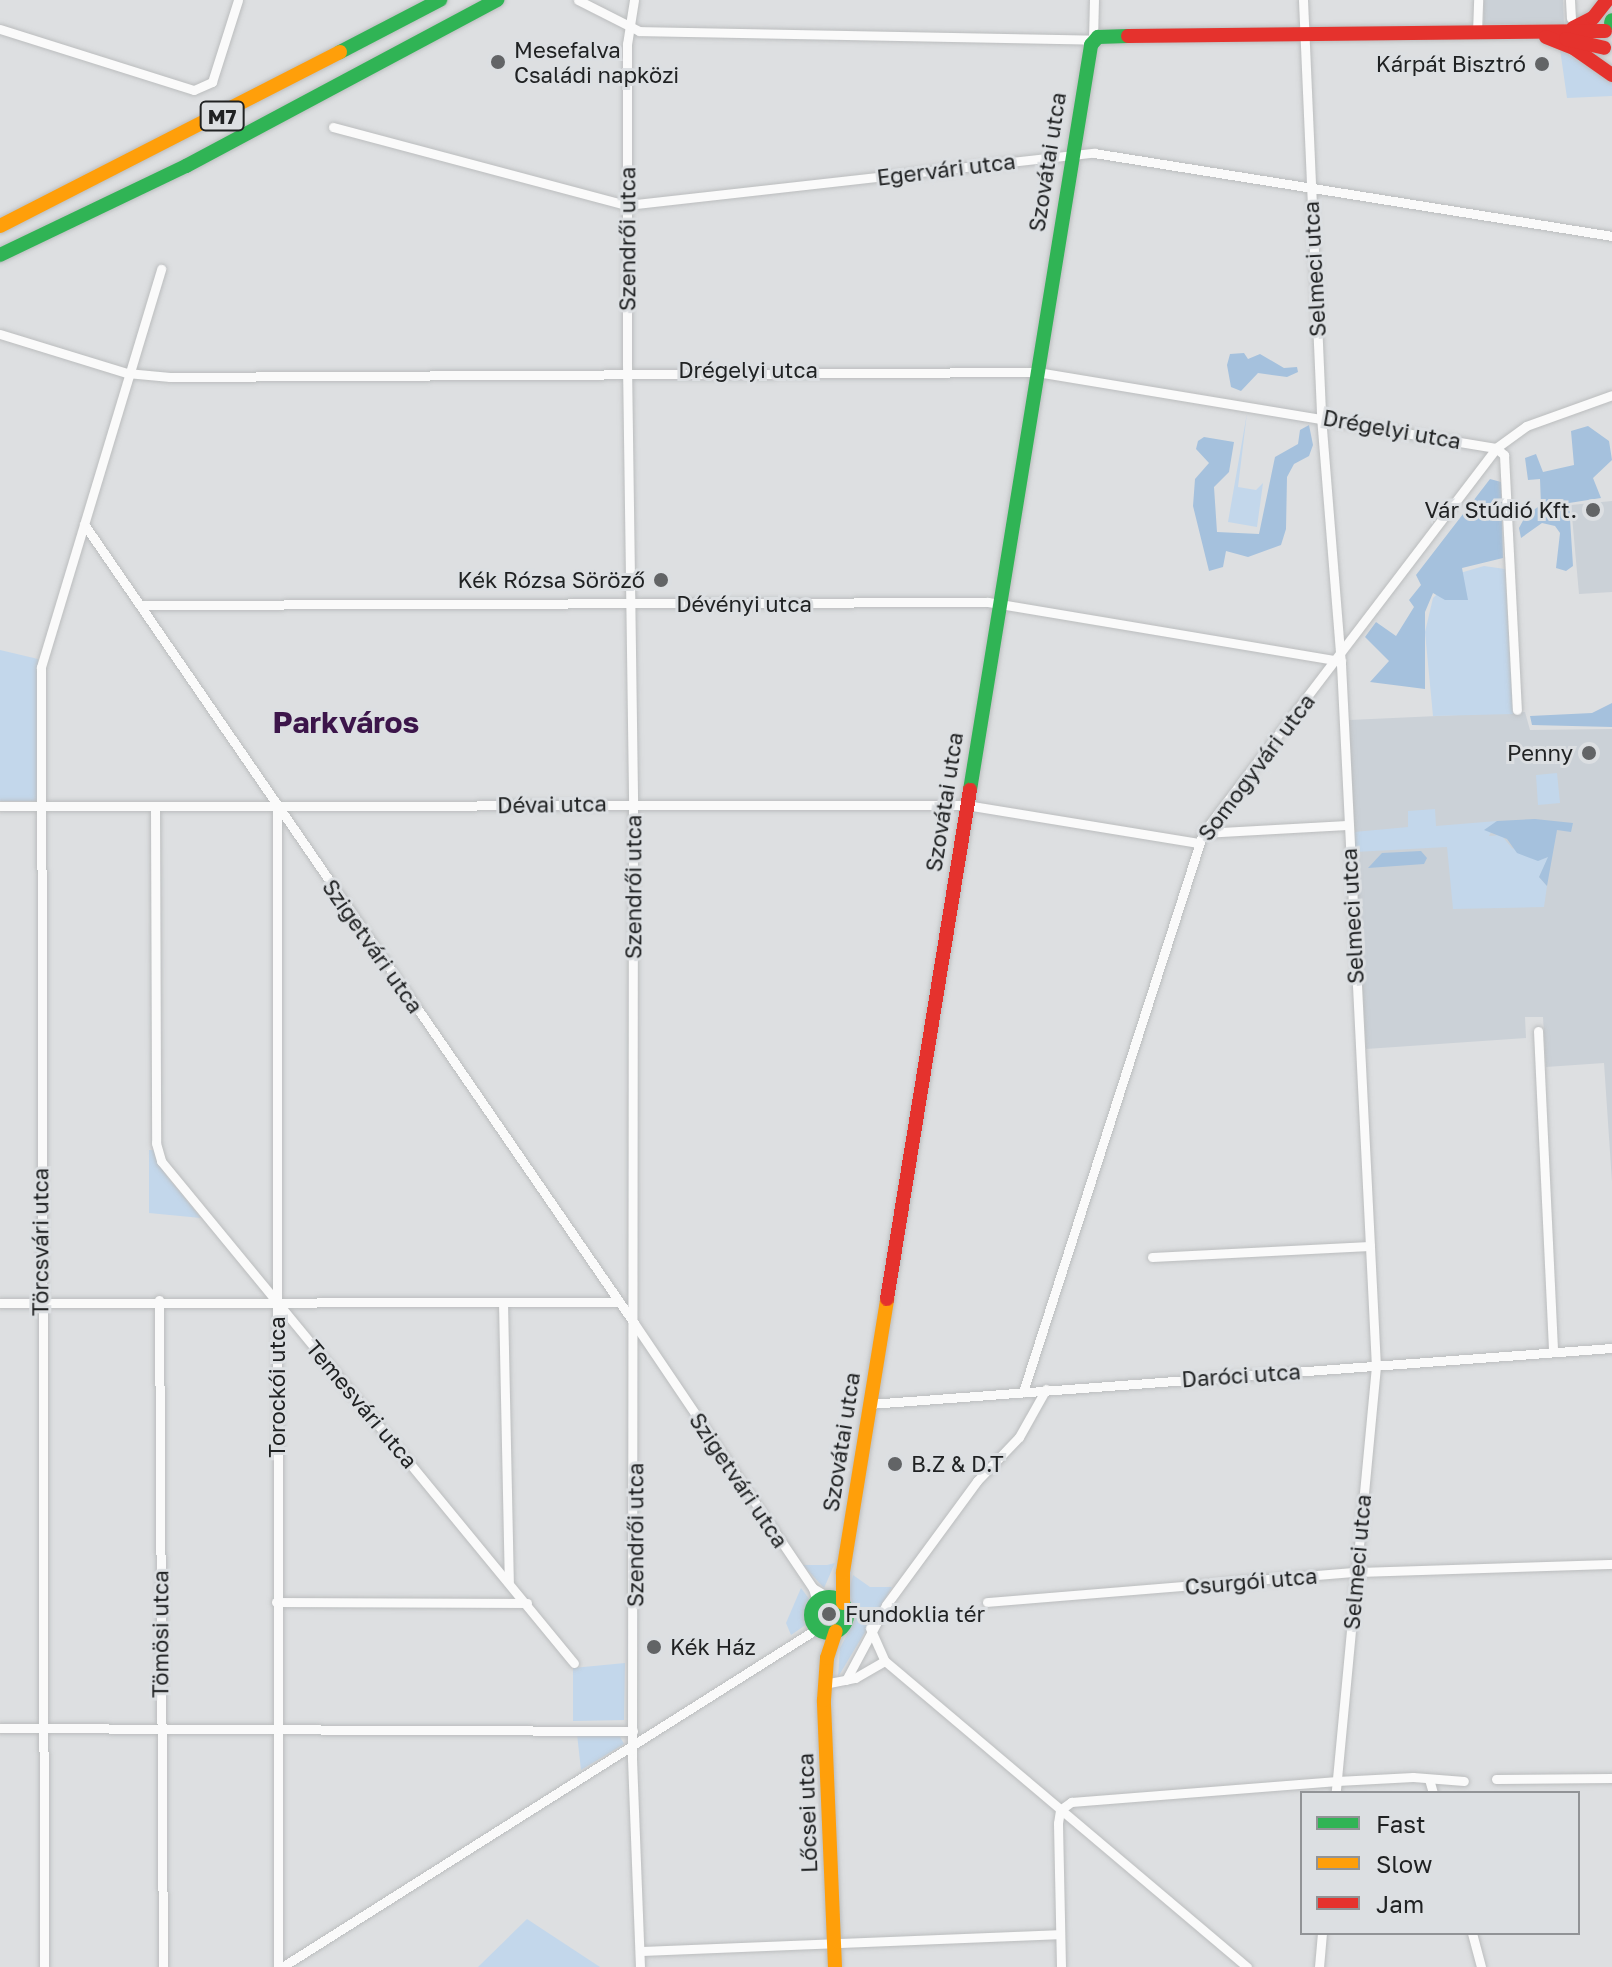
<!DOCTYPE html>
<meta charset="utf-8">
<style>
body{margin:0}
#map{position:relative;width:1612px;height:1967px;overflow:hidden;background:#dddfe1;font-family:"Golos Text",sans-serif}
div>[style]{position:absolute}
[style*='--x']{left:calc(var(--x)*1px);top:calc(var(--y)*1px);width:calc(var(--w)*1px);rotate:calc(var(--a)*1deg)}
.built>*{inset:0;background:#cbd1d7}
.green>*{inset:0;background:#c3d7eb}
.forest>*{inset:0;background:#a5c1dd}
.roads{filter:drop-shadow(0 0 2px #bbbdbe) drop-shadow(0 0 2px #bbbdbe)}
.street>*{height:9px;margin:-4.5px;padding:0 4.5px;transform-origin:4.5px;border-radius:4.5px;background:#fafafa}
.fast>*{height:14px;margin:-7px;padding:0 7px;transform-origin:7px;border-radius:7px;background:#30b455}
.fast>.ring{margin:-7px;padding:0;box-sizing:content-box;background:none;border:14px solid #30b455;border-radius:50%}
.slow>*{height:14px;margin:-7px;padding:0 7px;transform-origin:7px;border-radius:7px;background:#ff9f0a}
.jam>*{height:14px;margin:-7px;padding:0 7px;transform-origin:7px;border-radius:7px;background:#e5322d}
.dots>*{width:22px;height:22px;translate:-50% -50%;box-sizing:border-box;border:4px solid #dcdfe2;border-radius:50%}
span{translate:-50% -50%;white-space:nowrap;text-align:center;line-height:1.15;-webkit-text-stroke:6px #dcdfe2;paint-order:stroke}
.shield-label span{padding:2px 6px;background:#dcdfe2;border:2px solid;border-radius:6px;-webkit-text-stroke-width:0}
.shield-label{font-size:20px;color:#202223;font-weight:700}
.poi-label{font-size:22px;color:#202223}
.left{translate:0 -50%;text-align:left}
.right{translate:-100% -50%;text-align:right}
.street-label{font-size:22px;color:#202223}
.district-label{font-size:30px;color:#3c154a;font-weight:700}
.legend{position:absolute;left:1300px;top:1791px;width:280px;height:144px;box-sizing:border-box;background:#dcdfe2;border:2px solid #919396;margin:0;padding:10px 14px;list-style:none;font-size:24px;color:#202223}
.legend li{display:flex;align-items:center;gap:16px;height:40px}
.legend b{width:40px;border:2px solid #919396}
</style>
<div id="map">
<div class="built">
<i style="clip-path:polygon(1484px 0,1563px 0,1564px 25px,1484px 24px)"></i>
<i style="clip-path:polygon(1612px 501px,1612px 592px,1579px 594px,1571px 505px)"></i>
<i style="clip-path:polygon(1525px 712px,1530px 730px,1612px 729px,1612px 1182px,1604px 1063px,1546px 1067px,1543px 1017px,1525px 1017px,1526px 1038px,1366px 1049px,1349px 720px)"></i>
</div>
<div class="green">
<i style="clip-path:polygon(1560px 49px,1612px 82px,1612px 96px,1567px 98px)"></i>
<i style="clip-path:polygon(1247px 413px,1238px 487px,1256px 490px,1263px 483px,1257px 527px,1228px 522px)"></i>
<i style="clip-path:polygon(1484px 566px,1505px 569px,1513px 714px,1433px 716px,1425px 632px,1433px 598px,1460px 573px)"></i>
<i style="clip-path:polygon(0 650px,38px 659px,37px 801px,0 801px)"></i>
<i style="clip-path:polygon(1557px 773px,1560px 803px,1538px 805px,1536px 775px)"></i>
<i style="clip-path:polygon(1435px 809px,1436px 826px,1497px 821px,1489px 836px,1501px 835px,1512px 848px,1535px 858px,1549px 857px,1539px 877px,1547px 886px,1544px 907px,1453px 909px,1447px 847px,1355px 852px,1354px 832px,1408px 827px,1408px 811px)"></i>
<i style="clip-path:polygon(149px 1150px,155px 1150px,165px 1174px,201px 1218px,149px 1213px)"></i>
<i style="clip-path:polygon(835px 1563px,824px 1588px,803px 1565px,827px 1565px)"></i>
<i style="clip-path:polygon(853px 1575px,870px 1587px,892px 1587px,838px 1677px,840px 1648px,857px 1616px,849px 1592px)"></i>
<i style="clip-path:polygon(801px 1588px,810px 1600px,807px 1624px,791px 1635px,786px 1623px)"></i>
<i style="clip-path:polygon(625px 1663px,624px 1720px,573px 1721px,573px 1668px)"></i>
<i style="clip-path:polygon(577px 1734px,619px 1735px,624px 1744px,581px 1770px)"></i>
<i style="clip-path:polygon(527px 1919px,600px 1967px,478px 1967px)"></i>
</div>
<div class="forest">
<i style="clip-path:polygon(1244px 353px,1248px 359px,1260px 354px,1284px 368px,1297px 367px,1298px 372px,1287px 377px,1258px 373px,1241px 391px,1231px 387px,1227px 365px,1230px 354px)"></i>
<i style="clip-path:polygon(1309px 425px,1313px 445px,1309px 456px,1294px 464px,1287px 477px,1286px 529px,1281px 545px,1248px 557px,1226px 551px,1223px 567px,1209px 571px,1193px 506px,1195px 479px,1209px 463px,1196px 449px,1198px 441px,1204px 437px,1234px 442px,1229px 472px,1214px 487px,1217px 532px,1259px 534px,1275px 457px,1298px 444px,1300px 430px)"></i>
<i style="clip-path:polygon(1588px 426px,1609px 441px,1612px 460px,1593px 478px,1601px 498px,1569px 503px,1573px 566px,1566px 571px,1556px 568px,1560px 533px,1555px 526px,1542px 523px,1521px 538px,1519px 528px,1526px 515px,1541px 505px,1540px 479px,1528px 480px,1525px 458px,1536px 454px,1543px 472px,1574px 465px,1571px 431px)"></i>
<i style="clip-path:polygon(1490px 479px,1501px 482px,1503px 558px,1462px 568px,1468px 600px,1445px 600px,1433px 593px,1425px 612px,1425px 689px,1370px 682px,1389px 661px,1365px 637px,1376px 622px,1396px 636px,1414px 607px,1409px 600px,1421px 585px,1416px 575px)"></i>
<i style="clip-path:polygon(1612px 703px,1612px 727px,1532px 725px,1530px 716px,1592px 713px)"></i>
<i style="clip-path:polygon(1535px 819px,1573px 823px,1571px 832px,1557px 830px,1547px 886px,1539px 877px,1548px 857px,1538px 861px,1517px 853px,1507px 839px,1484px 830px,1497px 821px)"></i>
<i style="clip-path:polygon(1421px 851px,1427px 858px,1424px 864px,1368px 868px,1382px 853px)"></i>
</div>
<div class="roads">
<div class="street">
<i style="--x:578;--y:0;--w:68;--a:26.9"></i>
<i style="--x:639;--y:31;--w:454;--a:1.1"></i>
<i style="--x:1093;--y:40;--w:40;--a:-88.6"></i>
<i style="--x:634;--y:0;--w:45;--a:99"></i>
<i style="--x:627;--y:44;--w:320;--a:90"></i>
<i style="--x:627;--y:364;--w:439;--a:89.2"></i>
<i style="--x:633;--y:803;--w:956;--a:90.06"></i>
<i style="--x:632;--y:1759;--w:208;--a:87.8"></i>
<i style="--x:1303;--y:0;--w:416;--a:87.5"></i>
<i style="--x:1321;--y:416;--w:249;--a:85.4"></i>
<i style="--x:1341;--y:664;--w:703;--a:87.15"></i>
<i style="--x:1376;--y:1366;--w:429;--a:95.4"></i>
<i style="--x:1570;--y:0;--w:18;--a:87"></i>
<i style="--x:0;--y:29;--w:203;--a:17.5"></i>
<i style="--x:194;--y:90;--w:20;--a:-24"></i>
<i style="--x:212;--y:82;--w:86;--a:-72.4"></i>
<i style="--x:1477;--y:33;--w:33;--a:-88"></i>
<i style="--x:333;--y:127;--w:304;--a:14.9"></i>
<i style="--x:627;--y:205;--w:470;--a:-6.4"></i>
<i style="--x:1094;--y:153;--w:525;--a:9.1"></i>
<i style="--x:0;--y:334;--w:133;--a:17.1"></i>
<i style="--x:127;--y:373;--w:43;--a:5.3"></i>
<i style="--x:170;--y:377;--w:867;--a:-0.33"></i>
<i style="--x:1037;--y:372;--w:465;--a:9.4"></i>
<i style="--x:1496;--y:448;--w:11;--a:41"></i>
<i style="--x:1504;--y:455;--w:255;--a:87.1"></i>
<i style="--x:84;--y:524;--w:970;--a:55.46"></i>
<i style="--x:634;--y:1323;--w:320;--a:56"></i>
<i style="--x:813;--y:1588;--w:15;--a:74"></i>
<i style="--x:141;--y:605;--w:847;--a:-0.2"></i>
<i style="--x:988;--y:602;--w:358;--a:9.5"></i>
<i style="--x:0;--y:806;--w:966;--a:-0.06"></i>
<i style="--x:966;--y:805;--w:234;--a:9.3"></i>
<i style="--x:155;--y:806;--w:337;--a:89.8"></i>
<i style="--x:156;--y:1143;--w:19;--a:74"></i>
<i style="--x:161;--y:1161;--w:650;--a:50.56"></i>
<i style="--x:277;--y:807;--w:1160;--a:89.95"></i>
<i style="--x:1203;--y:833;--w:144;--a:-3.2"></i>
<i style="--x:1538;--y:1031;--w:321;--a:87.3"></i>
<i style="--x:1152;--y:1257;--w:218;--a:-2.9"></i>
<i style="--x:159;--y:1300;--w:667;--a:89.66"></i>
<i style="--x:503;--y:1302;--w:280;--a:88.8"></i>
<i style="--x:0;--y:1303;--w:619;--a:-0.09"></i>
<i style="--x:1023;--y:1392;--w:587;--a:-72.15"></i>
<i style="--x:1203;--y:833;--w:484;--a:-52.7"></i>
<i style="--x:1496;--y:448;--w:37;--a:-36"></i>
<i style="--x:1526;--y:426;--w:91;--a:-19.8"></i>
<i style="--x:870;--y:1404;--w:744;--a:-4.32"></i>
<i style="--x:813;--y:1588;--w:17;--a:31"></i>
<i style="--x:276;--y:1602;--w:251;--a:0.2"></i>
<i style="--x:987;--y:1602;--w:369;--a:-4.7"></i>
<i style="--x:1355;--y:1572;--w:257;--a:-1.8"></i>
<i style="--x:870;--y:1628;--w:36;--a:66"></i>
<i style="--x:885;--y:1661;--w:474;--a:40.2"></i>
<i style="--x:846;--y:1680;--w:85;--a:-61.9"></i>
<i style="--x:886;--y:1605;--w:154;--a:-53.7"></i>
<i style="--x:977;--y:1481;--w:61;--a:-46.3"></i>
<i style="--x:1019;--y:1437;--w:55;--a:-60.6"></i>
<i style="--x:824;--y:1684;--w:32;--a:-11"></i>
<i style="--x:855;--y:1678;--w:34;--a:-30"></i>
<i style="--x:0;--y:1728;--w:633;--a:0.27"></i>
<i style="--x:1429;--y:1779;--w:15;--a:74"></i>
<i style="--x:1496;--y:1779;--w:116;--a:-0.5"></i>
<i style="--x:1472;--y:1933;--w:35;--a:75"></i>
<i style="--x:640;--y:1951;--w:419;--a:-2.3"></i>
<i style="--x:44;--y:1967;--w:1300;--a:-90.13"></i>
<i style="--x:41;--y:667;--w:416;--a:-73.2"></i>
<i style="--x:282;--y:1967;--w:634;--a:-32.31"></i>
<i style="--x:1061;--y:1967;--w:144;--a:-91.2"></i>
<i style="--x:1058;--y:1823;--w:13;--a:-81"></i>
<i style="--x:1060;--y:1810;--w:14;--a:-36"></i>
<i style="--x:1071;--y:1802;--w:267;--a:-4.5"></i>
<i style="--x:1337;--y:1781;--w:76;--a:-3"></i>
<i style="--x:1413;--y:1777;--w:51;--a:4.5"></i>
<i style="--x:1319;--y:1967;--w:34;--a:-85"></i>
</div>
<div class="fast">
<i style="--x:1611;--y:23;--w:3;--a:-72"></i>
<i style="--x:340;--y:52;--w:113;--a:-27.5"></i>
<i style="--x:0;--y:255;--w:206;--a:-25.6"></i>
<i style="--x:186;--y:166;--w:353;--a:-28.1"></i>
<i style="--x:970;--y:790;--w:755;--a:-80.77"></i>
<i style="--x:1091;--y:45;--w:11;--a:-49"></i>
<i style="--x:1098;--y:37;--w:30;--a:-2"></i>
<i class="ring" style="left:811px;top:1597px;width:22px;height:22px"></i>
</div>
<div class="slow">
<i style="--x:0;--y:226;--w:382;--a:-27.1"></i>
<i style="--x:843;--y:1603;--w:31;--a:-90"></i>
<i style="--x:843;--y:1572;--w:277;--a:-80.8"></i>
<i style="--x:835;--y:1967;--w:267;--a:-92.4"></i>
<i style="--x:824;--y:1700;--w:42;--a:-85.9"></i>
<i style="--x:827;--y:1658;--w:28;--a:-72"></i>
</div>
<div class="jam">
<i style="--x:1573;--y:28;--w:22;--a:-27"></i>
<i style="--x:1593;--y:18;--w:23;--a:-52"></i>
<i style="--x:1128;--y:36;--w:477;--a:-0.6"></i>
<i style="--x:1546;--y:37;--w:31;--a:22"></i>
<i style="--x:1575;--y:49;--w:45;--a:35.1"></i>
<i style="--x:1566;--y:39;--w:39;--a:13"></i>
<i style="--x:887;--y:1299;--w:516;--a:-80.74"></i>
</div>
</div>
<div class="dots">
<i style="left:498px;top:62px;background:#626466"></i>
<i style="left:1542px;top:64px;background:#626466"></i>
<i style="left:1593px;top:510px;background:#626466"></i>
<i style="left:661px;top:580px;background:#626466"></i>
<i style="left:1589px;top:753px;background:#626466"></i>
<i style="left:895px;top:1464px;background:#626466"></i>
<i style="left:829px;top:1614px;background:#626466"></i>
<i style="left:654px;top:1647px;background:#626466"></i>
</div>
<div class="shield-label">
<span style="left:222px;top:116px">M7</span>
</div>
<div class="poi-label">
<span class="left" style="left:514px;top:62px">Mesefalva<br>Családi napközi</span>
<span class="right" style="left:1526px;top:64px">Kárpát Bisztró</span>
<span class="right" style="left:1577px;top:510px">Vár Stúdió Kft.</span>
<span class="right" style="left:645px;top:580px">Kék Rózsa Söröző</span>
<span class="right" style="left:1573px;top:753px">Penny</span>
<span class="left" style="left:911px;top:1464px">B.Z &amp; D.T</span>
<span class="left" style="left:845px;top:1614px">Fundoklia tér</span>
<span class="left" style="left:670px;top:1647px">Kék Ház</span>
</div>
<div class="street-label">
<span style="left:1047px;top:162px;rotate:-81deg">Szovátai utca</span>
<span style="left:946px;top:169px;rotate:-7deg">Egervári utca</span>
<span style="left:627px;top:239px;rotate:-90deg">Szendrői utca</span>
<span style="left:1314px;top:269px;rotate:-93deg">Selmeci utca</span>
<span style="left:748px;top:370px">Drégelyi utca</span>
<span style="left:1392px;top:429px;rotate:10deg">Drégelyi utca</span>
<span style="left:744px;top:604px">Dévényi utca</span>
<span style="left:1256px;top:767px;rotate:-53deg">Somogyvári utca</span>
<span style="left:944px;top:802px;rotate:-81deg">Szovátai utca</span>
<span style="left:552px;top:804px;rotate:-1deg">Dévai utca</span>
<span style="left:633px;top:887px;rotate:-90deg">Szendrői utca</span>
<span style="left:1352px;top:916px;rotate:-93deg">Selmeci utca</span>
<span style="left:373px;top:946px;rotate:55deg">Szigetvári utca</span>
<span style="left:40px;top:1242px;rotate:-90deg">Törcsvári utca</span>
<span style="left:1241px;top:1375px;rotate:-4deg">Daróci utca</span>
<span style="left:277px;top:1387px;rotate:-90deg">Torockói utca</span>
<span style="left:362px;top:1404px;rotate:50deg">Temesvári utca</span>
<span style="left:841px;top:1442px;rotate:-81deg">Szovátai utca</span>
<span style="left:739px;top:1480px;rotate:56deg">Szigetvári utca</span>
<span style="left:635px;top:1535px;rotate:-90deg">Szendrői utca</span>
<span style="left:1357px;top:1562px;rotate:-85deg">Selmeci utca</span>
<span style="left:1251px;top:1581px;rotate:-5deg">Csurgói utca</span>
<span style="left:160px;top:1634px;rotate:-90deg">Tömösi utca</span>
<span style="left:807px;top:1813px;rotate:-92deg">Lőcsei utca</span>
</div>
<div class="district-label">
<span style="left:346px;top:722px">Parkváros</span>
</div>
<ul class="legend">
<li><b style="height:10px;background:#30b455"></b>Fast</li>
<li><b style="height:10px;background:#ff9f0a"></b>Slow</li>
<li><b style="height:10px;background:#e5322d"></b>Jam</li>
</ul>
</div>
